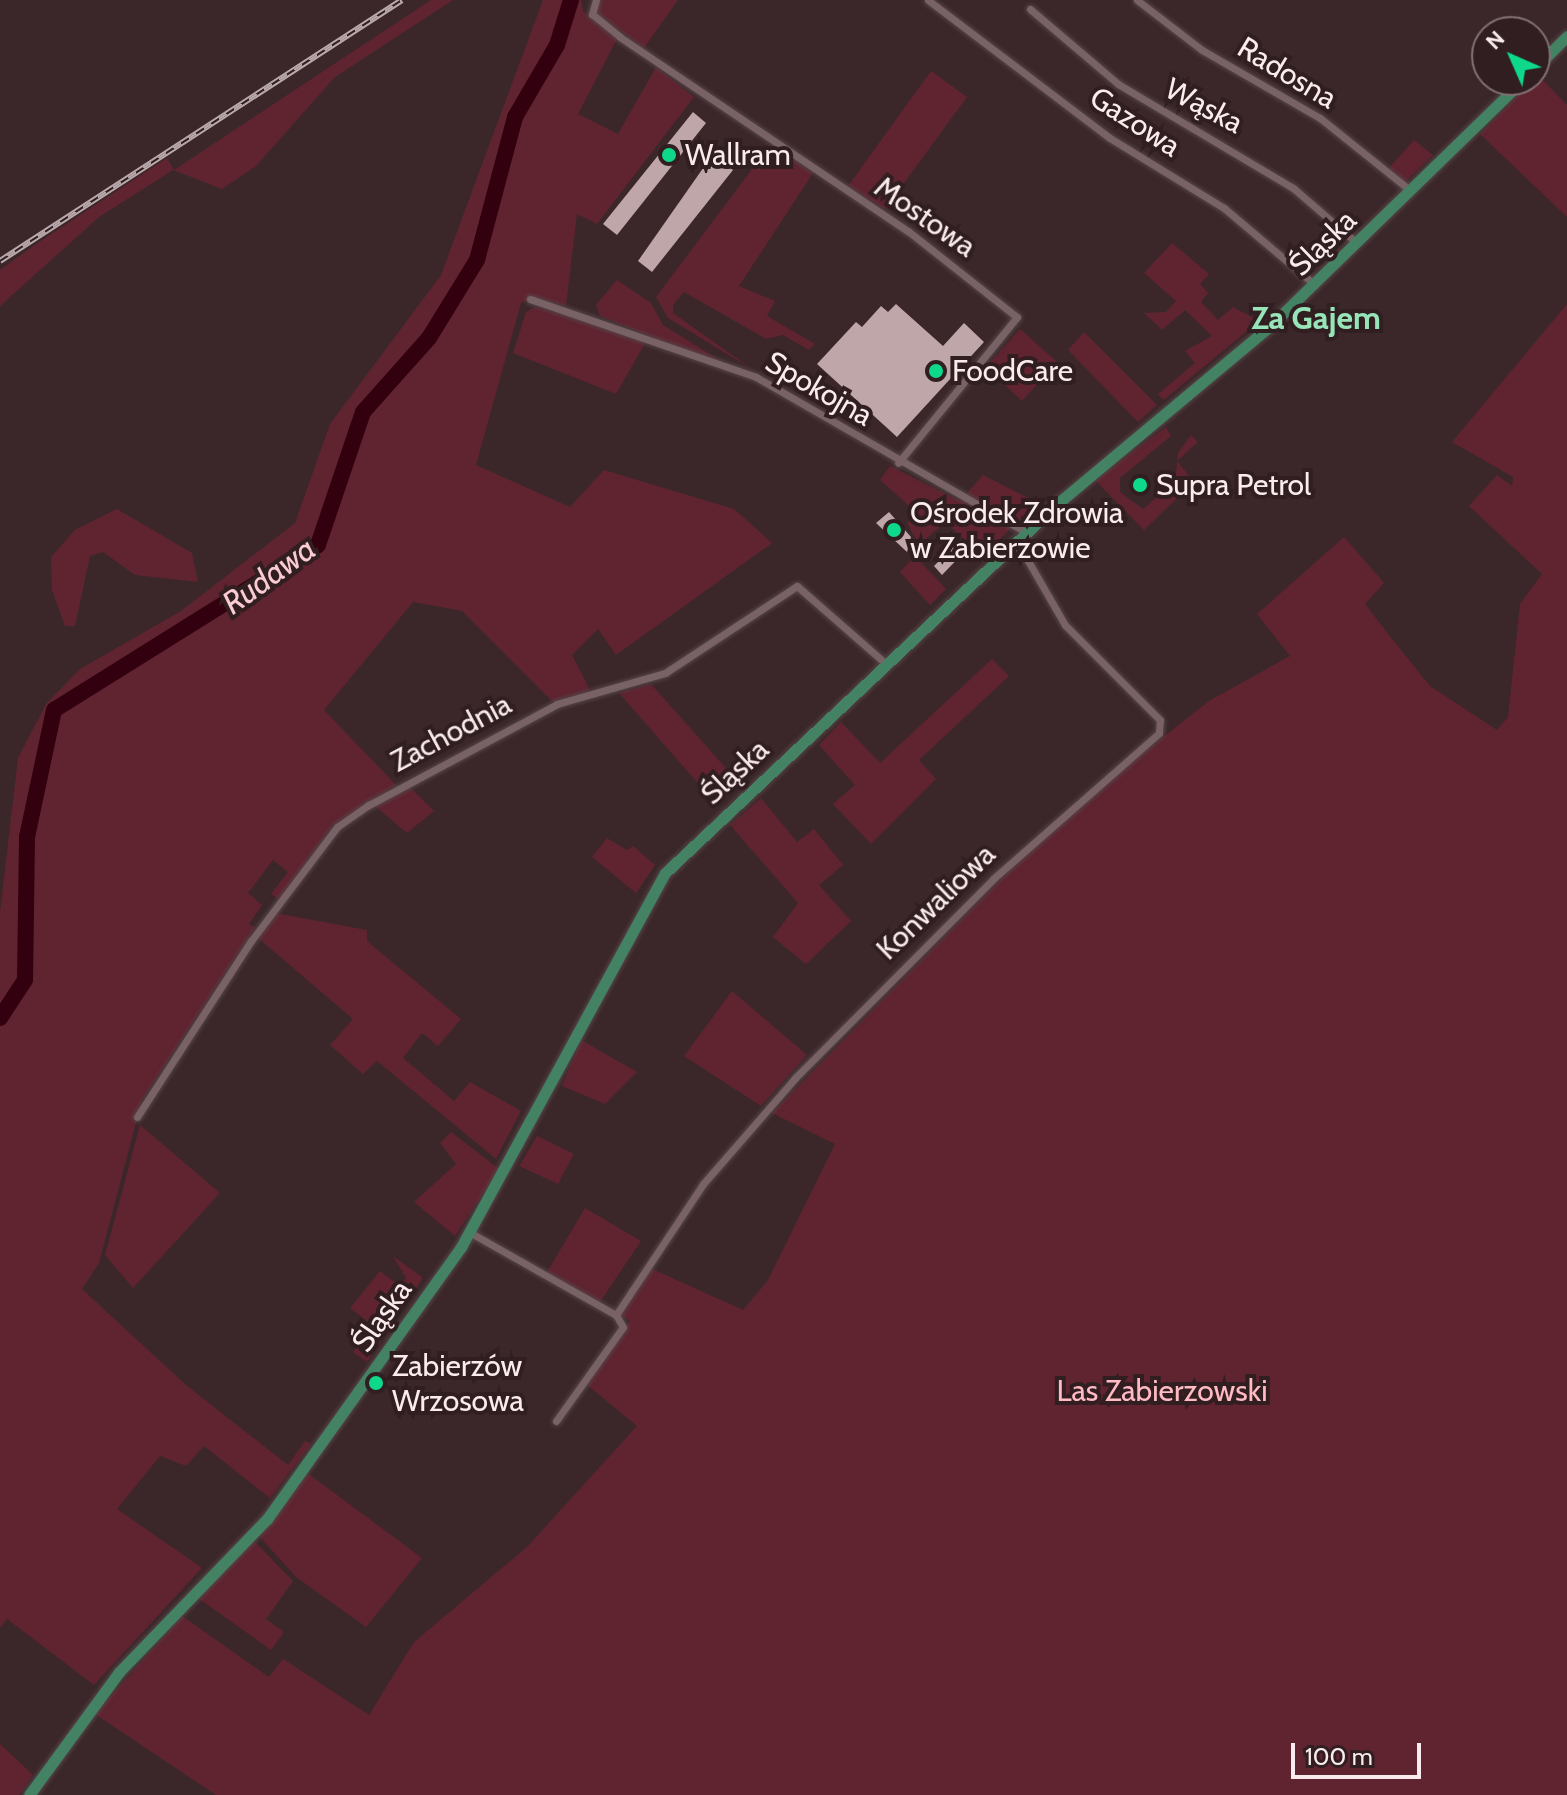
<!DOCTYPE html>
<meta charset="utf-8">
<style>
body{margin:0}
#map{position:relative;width:1567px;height:1795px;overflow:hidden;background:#3b272a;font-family:Cabin,sans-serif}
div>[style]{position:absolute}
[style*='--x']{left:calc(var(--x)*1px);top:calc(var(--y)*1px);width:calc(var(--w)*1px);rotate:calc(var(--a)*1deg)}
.green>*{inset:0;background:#602330}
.river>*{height:16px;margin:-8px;padding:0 8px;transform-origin:8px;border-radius:8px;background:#33000f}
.building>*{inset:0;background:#bfa6a9}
.roads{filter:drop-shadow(0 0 2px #554548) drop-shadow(0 0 2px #554548)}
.minor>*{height:7px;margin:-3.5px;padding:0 3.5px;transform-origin:3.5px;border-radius:3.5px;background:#796265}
.primary>*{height:11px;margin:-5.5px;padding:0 5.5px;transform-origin:5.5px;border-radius:5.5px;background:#438263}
.rail>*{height:6px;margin-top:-3px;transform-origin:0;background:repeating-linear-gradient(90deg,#301e20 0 9px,#baaaad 0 18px);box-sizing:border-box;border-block:2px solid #baaaad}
.dots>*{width:22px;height:22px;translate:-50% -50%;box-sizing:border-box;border:4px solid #301e20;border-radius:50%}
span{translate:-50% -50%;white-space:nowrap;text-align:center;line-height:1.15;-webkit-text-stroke:8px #301e20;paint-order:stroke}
.street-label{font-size:30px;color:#faecee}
.poi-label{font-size:30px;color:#faecee}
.left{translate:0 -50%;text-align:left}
.park-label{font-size:30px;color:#ffbac4}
.neighbourhood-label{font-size:32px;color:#96e4b7;font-weight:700}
.water-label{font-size:32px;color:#facbd1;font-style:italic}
.north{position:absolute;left:1471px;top:16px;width:80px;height:80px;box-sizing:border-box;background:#301e20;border:2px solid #817072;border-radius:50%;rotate:315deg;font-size:22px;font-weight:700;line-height:32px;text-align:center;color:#faecee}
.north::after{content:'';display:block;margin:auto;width:28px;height:36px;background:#0ed98a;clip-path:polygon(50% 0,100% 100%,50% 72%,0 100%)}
.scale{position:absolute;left:1291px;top:1743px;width:130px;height:36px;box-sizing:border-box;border:4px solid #faecee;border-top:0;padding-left:10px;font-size:24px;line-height:28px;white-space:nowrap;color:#faecee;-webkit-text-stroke:6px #301e20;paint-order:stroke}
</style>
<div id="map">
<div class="green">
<i style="clip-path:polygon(431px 0,453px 0,335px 77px,256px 166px,222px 189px,173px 170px,99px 217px,0 306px,0 270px,36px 244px,167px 158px,174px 170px)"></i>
<i style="clip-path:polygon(543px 0,581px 0,583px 11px,617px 39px,578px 114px,618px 134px,656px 67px,694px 97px,597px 224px,577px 214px,566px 306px,534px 298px,521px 303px,476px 465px,570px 507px,604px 470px,734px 509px,772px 543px,616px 655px,598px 629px,572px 655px,590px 690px,553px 702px,462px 611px,413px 602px,324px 710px,396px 785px,333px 825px,279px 900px,271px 894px,288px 872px,273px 860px,248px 893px,262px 905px,249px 924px,255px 927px,142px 1100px,99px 1263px,82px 1289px,186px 1385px,288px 1465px,305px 1441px,311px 1444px,270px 1498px,204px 1446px,186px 1466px,160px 1456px,117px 1509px,202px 1568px,94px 1685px,7px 1619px,0 1628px,0 912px,18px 758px,46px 704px,80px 669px,181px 611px,295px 523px,330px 424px,441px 275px)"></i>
<i style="clip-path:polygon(598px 0,678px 0,644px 48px,595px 12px)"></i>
<i style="clip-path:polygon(931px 71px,967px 97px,885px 209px,848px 186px)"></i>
<i style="clip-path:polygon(1538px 75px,1567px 105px,1567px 217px,1480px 134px)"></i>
<i style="clip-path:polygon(1414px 140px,1433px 155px,1405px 182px,1389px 168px)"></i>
<i style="clip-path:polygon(771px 144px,813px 173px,739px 286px,775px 301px,767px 316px,815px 344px,809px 350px,783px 335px,766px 339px,684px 292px,673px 305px,673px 313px,753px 370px,668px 318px,656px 297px)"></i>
<i style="clip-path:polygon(1172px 243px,1209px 274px,1200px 284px,1208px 293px,1201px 302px,1218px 320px,1233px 307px,1259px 321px,1164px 400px,1158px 394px,1195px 363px,1185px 351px,1212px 336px,1185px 310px,1162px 330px,1144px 313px,1166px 312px,1176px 301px,1144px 273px)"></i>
<i style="clip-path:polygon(617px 280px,651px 303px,663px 325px,737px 371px,600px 316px,596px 305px)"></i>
<i style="clip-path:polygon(1567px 304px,1567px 1795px,216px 1795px,95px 1714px,182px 1616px,269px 1677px,283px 1659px,369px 1715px,414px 1642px,527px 1547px,637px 1426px,586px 1384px,630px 1321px,617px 1313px,650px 1268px,743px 1310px,768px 1280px,835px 1144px,772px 1113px,1064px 815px,1209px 701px,1290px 656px,1257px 614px,1344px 537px,1384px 583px,1365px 604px,1393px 640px,1430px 686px,1497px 730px,1508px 717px,1520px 604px,1542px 574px,1469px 506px,1497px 475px,1512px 486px,1513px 477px,1452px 442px)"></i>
<i style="clip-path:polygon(535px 307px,648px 338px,616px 394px,513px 353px,526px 312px)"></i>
<i style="clip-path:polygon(1020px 329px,1057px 362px,1022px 401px,986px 367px)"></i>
<i style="clip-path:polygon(1084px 332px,1157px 405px,1138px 422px,1068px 350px)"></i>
<i style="clip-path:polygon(1166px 427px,1171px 436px,1120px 478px,1120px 492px,1143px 509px,1175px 482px,1178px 453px,1191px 435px,1198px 442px,1177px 461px,1194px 482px,1144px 530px,1095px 480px)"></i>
<i style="clip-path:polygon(890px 466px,960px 501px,983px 475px,1038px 503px,983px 555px,945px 522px,919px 545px,907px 523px,917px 513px,880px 480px)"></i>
<i style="clip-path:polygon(117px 509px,192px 553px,198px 582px,135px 575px,103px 552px,90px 556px,75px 626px,65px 626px,52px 590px,51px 557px,75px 530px)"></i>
<i style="clip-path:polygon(915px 556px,946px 589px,930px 605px,900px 572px)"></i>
<i style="clip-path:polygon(992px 659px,1009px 676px,919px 760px,936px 779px,871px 844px,833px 804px,855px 785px,819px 745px,841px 722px,880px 763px)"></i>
<i style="clip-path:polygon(651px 684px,740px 784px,717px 805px,619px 693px)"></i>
<i style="clip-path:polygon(411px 788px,434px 811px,407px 833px,375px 806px)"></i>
<i style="clip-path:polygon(761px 798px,797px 842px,814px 829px,843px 865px,819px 885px,851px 921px,806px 964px,773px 937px,798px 903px,730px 825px)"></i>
<i style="clip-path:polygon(607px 838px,627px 850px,633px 846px,655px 865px,636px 893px,592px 857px)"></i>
<i style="clip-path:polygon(275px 913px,367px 930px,367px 941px,461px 1019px,438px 1046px,422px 1033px,403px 1058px,454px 1101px,470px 1082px,521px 1111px,496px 1159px,377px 1061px,363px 1074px,330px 1045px,353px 1019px,258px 938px)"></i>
<i style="clip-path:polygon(732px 991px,807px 1055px,761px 1106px,684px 1056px)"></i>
<i style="clip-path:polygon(581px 1040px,637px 1072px,605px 1104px,562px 1086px)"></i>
<i style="clip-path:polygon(140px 1125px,220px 1193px,133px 1288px,105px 1255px)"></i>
<i style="clip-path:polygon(451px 1132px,499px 1169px,455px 1236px,414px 1202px,456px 1164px,440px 1143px)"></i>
<i style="clip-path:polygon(537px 1136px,574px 1154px,558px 1184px,519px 1166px)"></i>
<i style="clip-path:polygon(585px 1208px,641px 1241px,600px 1302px,547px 1272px)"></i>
<i style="clip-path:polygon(393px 1256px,423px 1278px,367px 1362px,353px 1352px,372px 1325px,350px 1308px,380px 1271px,400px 1286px,406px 1278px)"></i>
<i style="clip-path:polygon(306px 1472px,422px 1558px,366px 1627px,296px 1577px,259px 1536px)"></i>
<i style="clip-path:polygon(254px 1541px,293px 1581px,266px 1619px,284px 1632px,271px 1650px,198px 1598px)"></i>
<i style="clip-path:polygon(0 1744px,33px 1775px,19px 1795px,0 1795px)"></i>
</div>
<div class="river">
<i style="--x:0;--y:1018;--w:45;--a:-56.7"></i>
<i style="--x:25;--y:980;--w:143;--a:-89.2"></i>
<i style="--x:27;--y:837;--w:130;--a:-78"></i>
<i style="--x:54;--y:710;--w:311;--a:-32"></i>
<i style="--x:318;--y:545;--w:140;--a:-71.3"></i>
<i style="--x:363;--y:412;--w:99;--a:-48.3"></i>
<i style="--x:429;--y:338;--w:92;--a:-58.4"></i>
<i style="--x:477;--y:260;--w:148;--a:-75.1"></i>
<i style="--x:515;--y:117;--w:83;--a:-59.7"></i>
<i style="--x:557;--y:45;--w:47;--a:-72.7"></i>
</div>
<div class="building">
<i style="clip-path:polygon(693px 112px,706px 123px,617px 235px,603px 224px)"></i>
<i style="clip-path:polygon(713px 154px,733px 170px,652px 272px,638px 261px)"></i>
<i style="clip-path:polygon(896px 304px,943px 346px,964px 323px,984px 342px,897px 437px,817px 364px,856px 322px,862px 327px,881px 306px,888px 312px)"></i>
<i style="clip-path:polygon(889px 512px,911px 537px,907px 552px,876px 523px)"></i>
<i style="clip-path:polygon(961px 539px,969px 547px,942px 575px,934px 566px)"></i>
</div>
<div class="roads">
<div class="minor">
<i style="--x:596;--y:0;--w:15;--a:106"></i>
<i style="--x:592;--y:14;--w:36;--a:39"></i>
<i style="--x:620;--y:37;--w:347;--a:34"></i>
<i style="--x:908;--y:231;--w:139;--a:38.3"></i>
<i style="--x:1017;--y:317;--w:188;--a:129.2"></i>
<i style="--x:928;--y:0;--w:228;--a:37.2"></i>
<i style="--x:1110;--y:138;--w:134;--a:31.6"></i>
<i style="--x:1224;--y:208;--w:119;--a:40.2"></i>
<i style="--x:1137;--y:0;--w:82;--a:37.6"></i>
<i style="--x:1202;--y:50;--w:136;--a:30"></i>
<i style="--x:1320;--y:118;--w:115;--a:38.7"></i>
<i style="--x:1030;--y:9;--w:116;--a:40.4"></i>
<i style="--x:1118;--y:84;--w:204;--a:30.7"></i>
<i style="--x:1293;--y:188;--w:84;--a:40.7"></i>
<i style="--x:530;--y:299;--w:239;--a:19"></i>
<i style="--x:756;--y:377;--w:313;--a:29.9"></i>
<i style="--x:137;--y:1117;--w:210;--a:-57.1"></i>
<i style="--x:251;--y:941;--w:143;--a:-53"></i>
<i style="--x:337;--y:827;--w:39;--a:-35"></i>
<i style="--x:369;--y:805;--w:213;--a:-28.2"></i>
<i style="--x:557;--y:704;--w:112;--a:-16"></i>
<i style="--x:665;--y:673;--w:158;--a:-33.4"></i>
<i style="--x:797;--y:586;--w:118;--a:41.2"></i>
<i style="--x:471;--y:1233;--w:167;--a:29.5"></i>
<i style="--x:556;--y:1421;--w:115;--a:-54.5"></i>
<i style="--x:623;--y:1327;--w:14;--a:-120"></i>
<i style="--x:616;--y:1315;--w:157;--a:-56.4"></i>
<i style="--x:703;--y:1184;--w:140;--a:-49"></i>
<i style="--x:795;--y:1078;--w:281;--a:-45.1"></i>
<i style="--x:993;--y:879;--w:221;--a:-41.3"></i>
<i style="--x:1159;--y:733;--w:13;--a:-86"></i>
<i style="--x:1160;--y:720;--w:134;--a:-135"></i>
<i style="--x:1065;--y:625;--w:96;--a:-120"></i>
</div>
<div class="primary">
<i style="--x:1535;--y:68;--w:45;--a:-45"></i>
<i style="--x:29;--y:1795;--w:152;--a:-53.8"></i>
<i style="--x:119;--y:1672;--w:213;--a:-46"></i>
<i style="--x:267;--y:1519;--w:334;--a:-54.5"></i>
<i style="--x:461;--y:1247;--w:426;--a:-61.4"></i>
<i style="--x:665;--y:873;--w:538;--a:-43.27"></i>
<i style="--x:1057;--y:504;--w:276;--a:-39.9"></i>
<i style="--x:1269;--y:327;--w:354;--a:-44.2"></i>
</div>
</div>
<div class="rail">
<i style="--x:0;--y:261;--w:479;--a:-33"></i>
</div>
<div class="dots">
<i style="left:669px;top:155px;background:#0ed98a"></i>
<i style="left:936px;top:371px;background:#0ed98a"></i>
<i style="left:1140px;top:485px;background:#0ed98a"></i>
<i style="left:894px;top:530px;background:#0ed98a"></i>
<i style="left:376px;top:1383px;background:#0ed98a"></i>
</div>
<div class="street-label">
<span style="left:1287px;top:73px;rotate:31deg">Radosna</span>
<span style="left:1204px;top:106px;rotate:28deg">Wąska</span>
<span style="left:1135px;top:122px;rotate:33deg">Gazowa</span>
<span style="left:925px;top:217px;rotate:35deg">Mostowa</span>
<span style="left:1323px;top:243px;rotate:-44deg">Śląska</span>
<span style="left:819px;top:389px;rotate:30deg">Spokojna</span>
<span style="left:451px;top:733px;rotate:-28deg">Zachodnia</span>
<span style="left:735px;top:772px;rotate:-43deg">Śląska</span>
<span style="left:936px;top:902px;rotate:-44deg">Konwaliowa</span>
<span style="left:382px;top:1316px;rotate:-55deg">Śląska</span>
</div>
<div class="poi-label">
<span class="left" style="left:685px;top:155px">Wallram</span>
<span class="left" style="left:952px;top:371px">FoodCare</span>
<span class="left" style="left:1156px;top:485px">Supra Petrol</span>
<span class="left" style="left:910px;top:530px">Ośrodek Zdrowia<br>w Zabierzowie</span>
<span class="left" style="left:392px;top:1383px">Zabierzów<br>Wrzosowa</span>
</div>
<div class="park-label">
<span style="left:1162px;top:1391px">Las Zabierzowski</span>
</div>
<div class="neighbourhood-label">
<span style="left:1316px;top:318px">Za Gajem</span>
</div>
<div class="water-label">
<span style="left:269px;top:576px;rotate:-36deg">Rudawa</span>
</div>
<div class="north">N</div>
<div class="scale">100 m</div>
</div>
